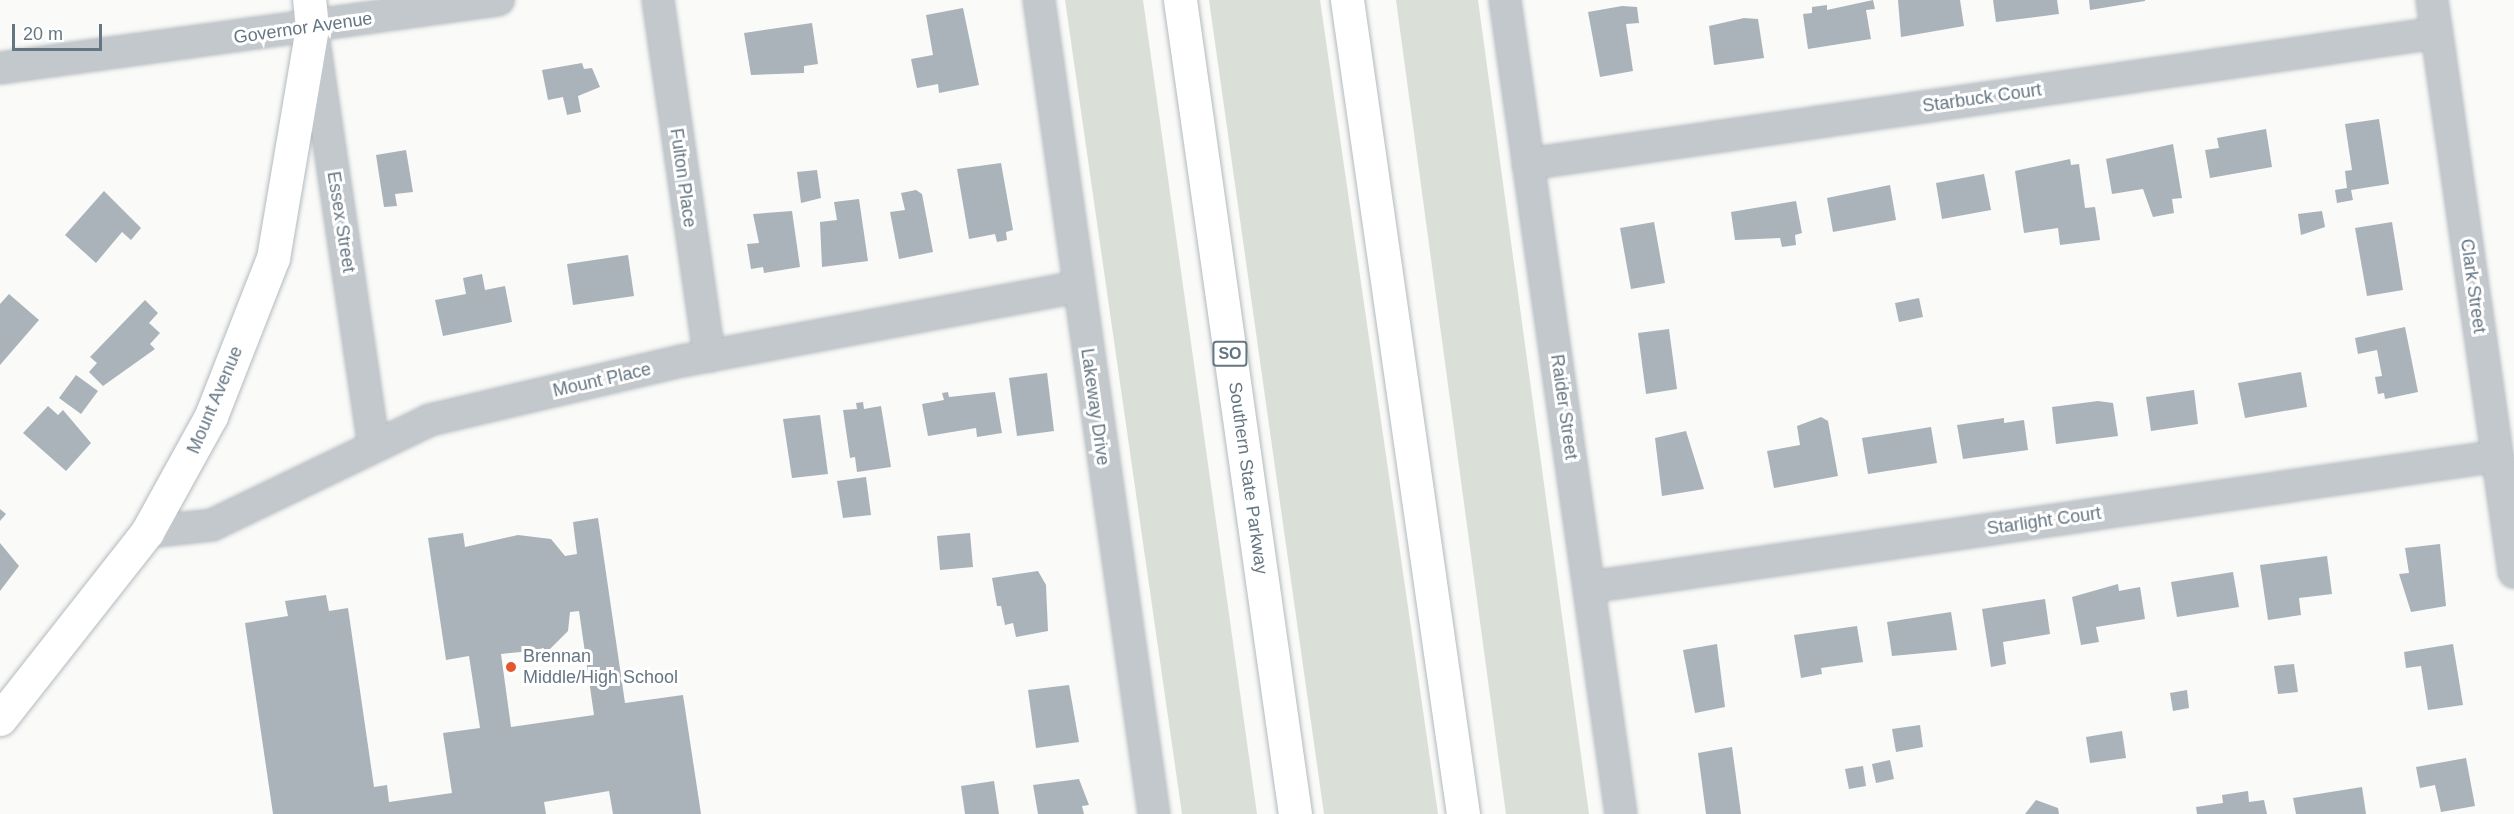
<!DOCTYPE html>
<style>
body{margin:0}
#map{position:relative;width:2514px;height:814px;overflow:hidden;background:#fafaf8;font-family:Arial,sans-serif}
div>[style]{position:absolute}
[style*='--x']{left:calc(var(--x)*1px);top:calc(var(--y)*1px);width:calc(var(--w)*1px);rotate:calc(var(--a)*1deg)}
.green>*{inset:0;background:#dadfd7}
.building>*{inset:0;background:#aab3b9}
.roads{filter:drop-shadow(0 0 2px #b3babf) drop-shadow(0 0 2px #b3babf)}
.street>*{height:30px;margin:-15px;padding:0 15px;transform-origin:15px;border-radius:15px;background:#c3c8cc}
.secondary>*{height:33px;margin:-16.5px;padding:0 16.5px;transform-origin:16.5px;border-radius:16.5px;background:#fff}
.highway>*{height:33px;margin:-16.5px;padding:0 16.5px;transform-origin:16.5px;border-radius:16.5px;background:#fff}
.dots>*{width:16px;height:16px;translate:-50% -50%;box-sizing:border-box;border:3px solid #fff;border-radius:50%}
span{translate:-50% -50%;white-space:nowrap;text-align:center;line-height:1.15;-webkit-text-stroke:6px #fff;paint-order:stroke}
.shield-label span{padding:2px 4px;background:#fff;border:2px solid;border-radius:4px;-webkit-text-stroke-width:0}
.shield-label{font-size:16px;color:#657683;font-weight:700}
.street-label{font-size:18px;color:#657683}
.poi-label{font-size:18px;color:#657683}
.left{translate:0 -50%;text-align:left}
.scale{position:absolute;left:12px;top:24px;width:90px;height:27px;box-sizing:border-box;border:3px solid #657683;border-top:0;padding-left:8px;font-size:18px;line-height:21px;white-space:nowrap;color:#657683;-webkit-text-stroke:4px #fff;paint-order:stroke}
</style>
<div id="map">
<div class="green">
<i style="clip-path:polygon(1065px 0,1143px 0,1257px 814px,1182px 814px)"></i>
<i style="clip-path:polygon(1209px 0,1320px 0,1438px 814px,1324px 814px)"></i>
<i style="clip-path:polygon(1396px 0,1478px 0,1589px 814px,1506px 814px)"></i>
</div>
<div class="building">
<i style="clip-path:polygon(1873px 0,1875px 9px,1866px 10px,1871px 39px,1808px 49px,1803px 14px,1812px 13px,1812px 7px,1827px 5px,1827px 10px)"></i>
<i style="clip-path:polygon(1898px 0,1960px 0,1964px 26px,1901px 37px)"></i>
<i style="clip-path:polygon(1993px 0,2057px 0,2059px 14px,1996px 22px)"></i>
<i style="clip-path:polygon(2089px 0,2145px 0,2145px 1px,2090px 10px)"></i>
<i style="clip-path:polygon(1622px 6px,1637px 7px,1639px 23px,1626px 24px,1633px 71px,1600px 77px,1588px 12px)"></i>
<i style="clip-path:polygon(963px 8px,979px 85px,939px 93px,938px 84px,917px 88px,911px 59px,933px 55px,926px 15px)"></i>
<i style="clip-path:polygon(1744px 18px,1758px 19px,1764px 58px,1714px 65px,1709px 26px)"></i>
<i style="clip-path:polygon(812px 23px,818px 64px,804px 66px,804px 73px,751px 75px,744px 33px)"></i>
<i style="clip-path:polygon(582px 63px,584px 69px,592px 68px,600px 87px,578px 96px,581px 112px,567px 115px,563px 97px,548px 100px,542px 70px)"></i>
<i style="clip-path:polygon(2379px 119px,2389px 184px,2351px 190px,2353px 200px,2337px 203px,2335px 190px,2347px 188px,2345px 171px,2352px 170px,2345px 124px)"></i>
<i style="clip-path:polygon(2266px 129px,2272px 167px,2210px 178px,2205px 150px,2219px 148px,2217px 138px)"></i>
<i style="clip-path:polygon(2173px 144px,2182px 198px,2172px 199px,2174px 213px,2153px 217px,2143px 189px,2112px 194px,2106px 159px)"></i>
<i style="clip-path:polygon(406px 150px,413px 192px,395px 194px,397px 206px,384px 207px,376px 155px)"></i>
<i style="clip-path:polygon(2070px 159px,2071px 165px,2079px 164px,2085px 208px,2095px 207px,2100px 240px,2060px 245px,2058px 228px,2024px 233px,2015px 171px)"></i>
<i style="clip-path:polygon(1001px 163px,1013px 230px,1006px 232px,1007px 240px,997px 242px,995px 234px,969px 239px,957px 169px)"></i>
<i style="clip-path:polygon(817px 170px,821px 198px,801px 203px,797px 172px)"></i>
<i style="clip-path:polygon(1984px 174px,1991px 210px,1942px 219px,1936px 183px)"></i>
<i style="clip-path:polygon(1890px 185px,1896px 220px,1833px 232px,1827px 198px)"></i>
<i style="clip-path:polygon(916px 190px,922px 194px,933px 252px,899px 259px,890px 212px,905px 210px,901px 193px)"></i>
<i style="clip-path:polygon(104px 191px,141px 228px,131px 240px,122px 232px,96px 263px,65px 235px)"></i>
<i style="clip-path:polygon(859px 199px,868px 261px,822px 267px,820px 222px,837px 220px,834px 202px)"></i>
<i style="clip-path:polygon(1796px 201px,1802px 233px,1795px 235px,1796px 245px,1782px 247px,1780px 238px,1735px 240px,1731px 212px)"></i>
<i style="clip-path:polygon(792px 211px,800px 267px,764px 273px,763px 267px,751px 269px,747px 244px,759px 243px,753px 214px)"></i>
<i style="clip-path:polygon(2322px 211px,2325px 227px,2301px 235px,2298px 214px)"></i>
<i style="clip-path:polygon(1654px 222px,1665px 283px,1631px 289px,1620px 228px)"></i>
<i style="clip-path:polygon(2392px 222px,2403px 290px,2367px 296px,2355px 228px)"></i>
<i style="clip-path:polygon(628px 255px,634px 296px,573px 305px,567px 264px)"></i>
<i style="clip-path:polygon(482px 274px,485px 290px,505px 286px,512px 322px,443px 336px,435px 300px,466px 294px,463px 278px)"></i>
<i style="clip-path:polygon(9px 294px,39px 320px,0 365px,0 304px)"></i>
<i style="clip-path:polygon(1919px 298px,1923px 317px,1899px 322px,1895px 303px)"></i>
<i style="clip-path:polygon(145px 300px,158px 313px,149px 323px,160px 333px,150px 344px,155px 349px,103px 386px,89px 372px,97px 363px,90px 357px)"></i>
<i style="clip-path:polygon(2405px 327px,2418px 392px,2385px 399px,2384px 393px,2378px 394px,2375px 377px,2382px 376px,2377px 350px,2358px 354px,2355px 338px)"></i>
<i style="clip-path:polygon(1669px 329px,1677px 389px,1646px 394px,1638px 333px)"></i>
<i style="clip-path:polygon(2301px 372px,2307px 407px,2245px 418px,2238px 383px)"></i>
<i style="clip-path:polygon(1047px 373px,1054px 431px,1017px 436px,1009px 378px)"></i>
<i style="clip-path:polygon(76px 375px,98px 391px,81px 414px,59px 398px)"></i>
<i style="clip-path:polygon(2194px 390px,2198px 424px,2151px 431px,2146px 397px)"></i>
<i style="clip-path:polygon(948px 392px,949px 397px,995px 392px,1002px 433px,977px 437px,976px 428px,928px 436px,922px 404px,944px 400px,942px 393px)"></i>
<i style="clip-path:polygon(2098px 401px,2113px 403px,2118px 436px,2056px 444px,2052px 407px)"></i>
<i style="clip-path:polygon(863px 402px,864px 409px,881px 406px,891px 467px,857px 472px,855px 457px,850px 458px,843px 410px,857px 409px,856px 403px)"></i>
<i style="clip-path:polygon(48px 406px,58px 415px,63px 410px,91px 443px,66px 471px,23px 433px)"></i>
<i style="clip-path:polygon(820px 415px,828px 474px,792px 478px,783px 419px)"></i>
<i style="clip-path:polygon(1821px 417px,1828px 421px,1838px 476px,1774px 488px,1767px 451px,1800px 445px,1797px 426px)"></i>
<i style="clip-path:polygon(2004px 418px,2004px 423px,2024px 420px,2028px 450px,1963px 459px,1957px 425px)"></i>
<i style="clip-path:polygon(1931px 427px,1937px 463px,1868px 474px,1862px 438px)"></i>
<i style="clip-path:polygon(1686px 431px,1704px 489px,1662px 496px,1655px 438px)"></i>
<i style="clip-path:polygon(866px 477px,871px 515px,843px 518px,837px 481px)"></i>
<i style="clip-path:polygon(0 509px,6px 514px,0 521px)"></i>
<i style="clip-path:polygon(evenodd,598px 518px,625px 703px,683px 695px,701px 814px,613px 814px,609px 791px,544px 802px,546px 814px,273px 814px,245px 623px,288px 616px,285px 601px,326px 595px,329px 611px,348px 608px,374px 787px,387px 785px,389px 802px,452px 793px,443px 733px,480px 728px,469px 656px,446px 660px,428px 538px,463px 533px,465px 547px,518px 535px,551px 539px,565px 556px,577px 554px,573px 522px,598px 518px,579px 611px,594px 715px,511px 727px,501px 654px,550px 649px,568px 631px,570px 612px,579px 611px)"></i>
<i style="clip-path:polygon(970px 533px,973px 567px,940px 570px,937px 536px)"></i>
<i style="clip-path:polygon(0 543px,19px 566px,0 591px)"></i>
<i style="clip-path:polygon(2440px 544px,2446px 606px,2411px 612px,2399px 574px,2409px 573px,2405px 548px)"></i>
<i style="clip-path:polygon(2327px 556px,2332px 594px,2299px 598px,2301px 615px,2268px 620px,2260px 565px)"></i>
<i style="clip-path:polygon(1038px 571px,1046px 585px,1048px 631px,1016px 637px,1013px 623px,1005px 625px,1001px 606px,997px 606px,992px 578px)"></i>
<i style="clip-path:polygon(2233px 572px,2239px 607px,2177px 617px,2171px 582px)"></i>
<i style="clip-path:polygon(2118px 584px,2119px 591px,2140px 587px,2145px 619px,2096px 627px,2099px 642px,2081px 645px,2072px 597px)"></i>
<i style="clip-path:polygon(2045px 599px,2050px 634px,2003px 642px,2006px 664px,1991px 667px,1982px 609px)"></i>
<i style="clip-path:polygon(1951px 612px,1957px 650px,1892px 656px,1887px 622px)"></i>
<i style="clip-path:polygon(1857px 626px,1863px 662px,1821px 668px,1822px 674px,1801px 678px,1794px 635px)"></i>
<i style="clip-path:polygon(1717px 644px,1725px 707px,1695px 713px,1683px 650px)"></i>
<i style="clip-path:polygon(2453px 644px,2463px 705px,2428px 710px,2421px 666px,2406px 668px,2404px 652px)"></i>
<i style="clip-path:polygon(2294px 664px,2298px 692px,2278px 694px,2274px 666px)"></i>
<i style="clip-path:polygon(1069px 685px,1079px 742px,1036px 748px,1028px 690px)"></i>
<i style="clip-path:polygon(2187px 690px,2189px 708px,2173px 711px,2170px 693px)"></i>
<i style="clip-path:polygon(1920px 725px,1923px 747px,1896px 752px,1892px 729px)"></i>
<i style="clip-path:polygon(2122px 731px,2126px 758px,2090px 763px,2086px 737px)"></i>
<i style="clip-path:polygon(1732px 747px,1741px 814px,1706px 814px,1698px 753px)"></i>
<i style="clip-path:polygon(2466px 758px,2475px 806px,2441px 812px,2435px 785px,2420px 788px,2416px 767px)"></i>
<i style="clip-path:polygon(1890px 760px,1894px 779px,1876px 783px,1872px 764px)"></i>
<i style="clip-path:polygon(1863px 766px,1866px 786px,1849px 789px,1845px 769px)"></i>
<i style="clip-path:polygon(1079px 779px,1089px 805px,1082px 806px,1084px 814px,1038px 814px,1033px 785px)"></i>
<i style="clip-path:polygon(994px 781px,999px 814px,965px 814px,961px 786px)"></i>
<i style="clip-path:polygon(2362px 787px,2366px 814px,2296px 814px,2293px 798px)"></i>
<i style="clip-path:polygon(2248px 791px,2249px 802px,2264px 800px,2267px 814px,2197px 814px,2196px 807px,2223px 803px,2222px 795px)"></i>
<i style="clip-path:polygon(2036px 800px,2058px 808px,2059px 814px,2025px 814px)"></i>
</div>
<div class="roads">
<div class="street">
<i style="--x:658;--y:0;--w:360;--a:81.8"></i>
<i style="--x:1039;--y:0;--w:822;--a:81.96"></i>
<i style="--x:1505;--y:0;--w:822;--a:81.89"></i>
<i style="--x:2432;--y:0;--w:578;--a:81.84"></i>
<i style="--x:314;--y:41;--w:408;--a:81.6"></i>
<i style="--x:0;--y:68;--w:503;--a:-7.78"></i>
<i style="--x:1528;--y:164;--w:917;--a:-8.21"></i>
<i style="--x:147;--y:532;--w:65;--a:-6.1"></i>
<i style="--x:212;--y:525;--w:242;--a:-25.7"></i>
<i style="--x:430;--y:420;--w:259;--a:-13.2"></i>
<i style="--x:682;--y:361;--w:403;--a:-10.6"></i>
<i style="--x:1590;--y:587;--w:917;--a:-8.21"></i>
</div>
<div class="secondary">
<i style="--x:0;--y:719;--w:238;--a:-51.8"></i>
<i style="--x:147;--y:532;--w:132;--a:-61.1"></i>
<i style="--x:211;--y:416;--w:170;--a:-68.6"></i>
<i style="--x:273;--y:258;--w:234;--a:-80.4"></i>
<i style="--x:312;--y:27;--w:27;--a:-96"></i>
</div>
<div class="highway">
<i style="--x:1180;--y:0;--w:822;--a:81.96"></i>
<i style="--x:1347;--y:0;--w:822;--a:81.89"></i>
</div>
</div>
<div class="dots">
<i style="left:511px;top:667px;background:#e4572e"></i>
</div>
<div class="shield-label">
<span style="left:1230px;top:354px">SO</span>
</div>
<div class="street-label">
<span style="left:303px;top:28px;rotate:-8deg">Governor Avenue</span>
<span style="left:1982px;top:98px;rotate:-8deg">Starbuck Court</span>
<span style="left:683px;top:178px;rotate:82deg">Fulton Place</span>
<span style="left:341px;top:222px;rotate:81deg">Essex Street</span>
<span style="left:2473px;top:286px;rotate:82deg">Clark Street</span>
<span style="left:602px;top:380px;rotate:-13deg">Mount Place</span>
<span style="left:215px;top:400px;rotate:-67deg">Mount Avenue</span>
<span style="left:1095px;top:407px;rotate:82deg">Lakeway Drive</span>
<span style="left:1564px;top:407px;rotate:82deg">Raider Street</span>
<span style="left:1248px;top:478px;rotate:82deg">Southern State Parkway</span>
<span style="left:2044px;top:521px;rotate:-8deg">Starlight Court</span>
</div>
<div class="poi-label">
<span class="left" style="left:523px;top:667px">Brennan<br>Middle/High School</span>
</div>
<div class="scale">20 m</div>
</div>
